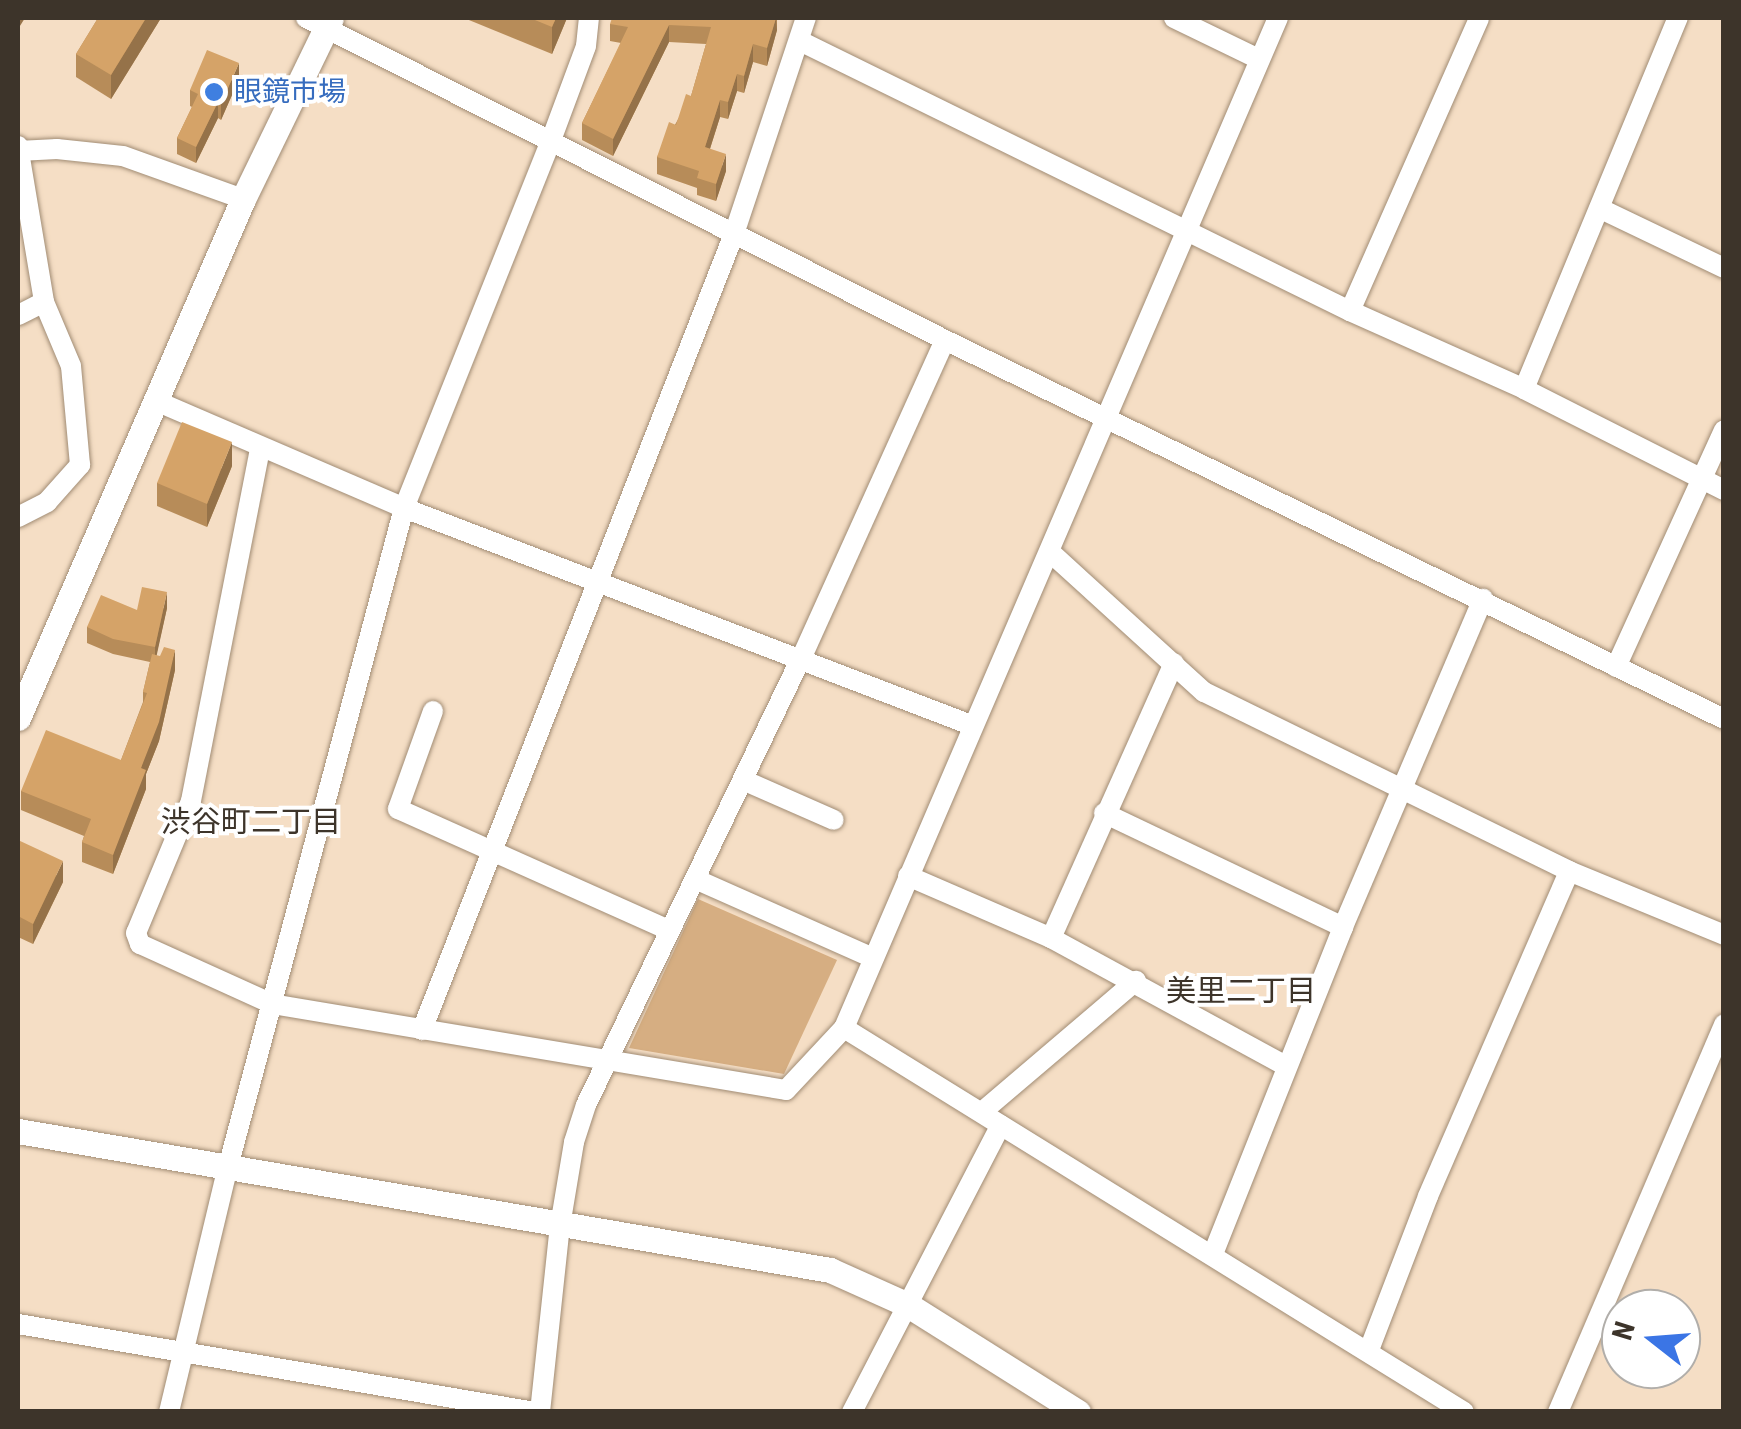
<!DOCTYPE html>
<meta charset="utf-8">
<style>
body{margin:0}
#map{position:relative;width:1741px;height:1429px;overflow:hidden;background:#f5dec5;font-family:"Roboto Condensed","Noto Sans JP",sans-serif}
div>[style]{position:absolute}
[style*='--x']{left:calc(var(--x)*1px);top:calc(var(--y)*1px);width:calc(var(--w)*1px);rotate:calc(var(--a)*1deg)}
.green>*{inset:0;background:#d6ae82}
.roads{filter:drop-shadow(0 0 2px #a18c74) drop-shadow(0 0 2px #a18c74)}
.minor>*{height:20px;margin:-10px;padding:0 10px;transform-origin:10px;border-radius:10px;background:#fff}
.tertiary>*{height:25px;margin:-12.5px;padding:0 12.5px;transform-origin:12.5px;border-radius:12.5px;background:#fff}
.wall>*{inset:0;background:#b78c59}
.shaded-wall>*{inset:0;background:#957249}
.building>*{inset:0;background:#d5a368}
.dots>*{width:28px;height:28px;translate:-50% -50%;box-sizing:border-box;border:5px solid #fff;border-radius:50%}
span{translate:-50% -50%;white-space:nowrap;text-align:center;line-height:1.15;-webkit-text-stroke:8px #fff;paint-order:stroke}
.shop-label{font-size:28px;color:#366cbe}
.left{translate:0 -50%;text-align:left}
.neighbourhood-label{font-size:30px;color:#3d342a}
.frame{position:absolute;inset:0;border:20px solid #3d342a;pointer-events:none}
.north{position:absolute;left:1601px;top:1289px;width:100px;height:100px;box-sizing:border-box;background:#fff;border:2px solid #b1aeaa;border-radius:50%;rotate:287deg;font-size:28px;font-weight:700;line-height:40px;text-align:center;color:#3d342a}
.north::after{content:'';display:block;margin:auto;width:35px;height:45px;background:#3b75e5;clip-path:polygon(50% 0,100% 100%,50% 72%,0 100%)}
</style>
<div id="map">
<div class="green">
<i style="clip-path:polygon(698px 899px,837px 960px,784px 1074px,629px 1048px)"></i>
</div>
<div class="roads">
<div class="minor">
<i style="--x:306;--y:18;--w:716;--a:26.74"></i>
<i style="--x:945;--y:340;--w:866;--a:25.94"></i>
<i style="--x:1174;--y:18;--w:94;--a:25.8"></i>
<i style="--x:800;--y:41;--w:613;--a:26.15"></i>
<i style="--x:1350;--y:311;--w:191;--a:24.1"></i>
<i style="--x:1524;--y:389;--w:224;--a:26.8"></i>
<i style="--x:18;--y:146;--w:158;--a:80.5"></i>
<i style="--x:44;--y:302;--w:29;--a:153"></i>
<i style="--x:18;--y:151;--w:39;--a:-3"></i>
<i style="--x:57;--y:149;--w:66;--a:6.1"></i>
<i style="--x:123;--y:156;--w:127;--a:19.7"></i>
<i style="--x:1601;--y:209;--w:136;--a:25.6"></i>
<i style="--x:1350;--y:311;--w:320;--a:-66.2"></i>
<i style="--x:1524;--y:389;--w:402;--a:-67.5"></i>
<i style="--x:156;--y:401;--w:270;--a:23.3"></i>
<i style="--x:404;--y:508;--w:607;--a:20.94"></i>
<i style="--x:260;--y:449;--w:359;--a:101.1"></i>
<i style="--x:191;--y:801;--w:143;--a:112.6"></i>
<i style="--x:136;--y:933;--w:12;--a:70"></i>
<i style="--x:140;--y:944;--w:145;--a:24.4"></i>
<i style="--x:272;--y:1004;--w:521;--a:9.5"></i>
<i style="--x:786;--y:1090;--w:85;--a:-46.9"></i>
<i style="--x:844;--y:1028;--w:1099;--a:-66.75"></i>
<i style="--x:18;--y:517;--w:33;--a:-27"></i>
<i style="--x:47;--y:502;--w:50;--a:-48.3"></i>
<i style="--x:80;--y:465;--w:99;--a:-95.2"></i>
<i style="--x:71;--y:366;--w:69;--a:-112.9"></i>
<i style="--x:1050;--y:552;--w:208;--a:42.3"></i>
<i style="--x:1204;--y:692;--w:407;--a:26.1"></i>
<i style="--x:1569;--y:871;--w:168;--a:22.4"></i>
<i style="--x:1616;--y:667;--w:260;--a:-65.5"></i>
<i style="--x:433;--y:711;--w:104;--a:109.7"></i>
<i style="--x:398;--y:809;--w:296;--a:24.1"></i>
<i style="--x:743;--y:780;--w:99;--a:23.7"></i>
<i style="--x:1104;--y:813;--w:265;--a:25.5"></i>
<i style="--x:908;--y:876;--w:156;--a:23.4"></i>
<i style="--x:1051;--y:938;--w:268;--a:28.6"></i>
<i style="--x:695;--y:879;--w:195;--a:23.9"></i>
<i style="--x:1051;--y:938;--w:301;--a:-65.9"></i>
<i style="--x:844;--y:1028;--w:729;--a:31.77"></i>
<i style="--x:422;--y:1030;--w:855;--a:-68.6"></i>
<i style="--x:734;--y:234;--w:228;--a:-71.6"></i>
<i style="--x:983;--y:1111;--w:201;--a:-40.4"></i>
<i style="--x:1213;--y:1254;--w:352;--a:-68.3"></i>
<i style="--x:1343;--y:927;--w:357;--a:-66.9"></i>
<i style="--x:18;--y:1324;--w:524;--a:9.66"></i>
<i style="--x:1369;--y:1350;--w:165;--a:-69"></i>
<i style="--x:1428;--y:1196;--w:354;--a:-66.5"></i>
<i style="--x:169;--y:1412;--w:252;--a:-76.5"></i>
<i style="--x:228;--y:1167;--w:682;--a:-75.05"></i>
<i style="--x:404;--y:508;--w:393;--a:-68.2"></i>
<i style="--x:550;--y:143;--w:103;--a:-69.6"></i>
<i style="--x:586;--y:46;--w:28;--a:-84"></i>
<i style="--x:540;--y:1412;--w:187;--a:-83.9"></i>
<i style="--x:560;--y:1226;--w:85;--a:-80.5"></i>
<i style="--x:574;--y:1142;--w:39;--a:-72"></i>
<i style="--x:586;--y:1105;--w:493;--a:-64.3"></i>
<i style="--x:800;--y:661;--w:352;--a:-65.7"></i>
<i style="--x:852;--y:1412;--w:323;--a:-62.6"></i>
<i style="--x:1558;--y:1412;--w:422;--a:-66.8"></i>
</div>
<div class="tertiary">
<i style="--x:18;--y:718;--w:566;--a:-66.56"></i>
<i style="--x:243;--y:199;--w:201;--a:-64.1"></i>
<i style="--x:18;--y:1131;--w:824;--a:9.71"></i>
<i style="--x:830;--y:1270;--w:85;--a:24.2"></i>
<i style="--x:908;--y:1305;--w:201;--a:32.2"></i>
</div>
</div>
<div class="wall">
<i style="clip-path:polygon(98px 18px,161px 18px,111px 99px,76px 77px,76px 54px)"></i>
<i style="clip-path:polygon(464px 18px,567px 18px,552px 54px)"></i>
<i style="clip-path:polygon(777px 18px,777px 30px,767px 66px,753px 62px,744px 93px,737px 91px,728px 119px,720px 117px,710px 149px,726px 171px,716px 201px,697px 195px,697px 188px,657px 174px,657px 157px,691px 96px,706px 44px,669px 42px,613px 156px,582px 140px,582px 123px,621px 43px,610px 41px,610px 24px)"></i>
<i style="clip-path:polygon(239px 79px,221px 120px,218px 118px,196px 163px,177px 154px,177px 138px,192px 107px,190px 106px,190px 90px)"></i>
<i style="clip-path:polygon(232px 466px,207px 527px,157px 506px,157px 483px)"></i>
<i style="clip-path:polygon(167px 608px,156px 656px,175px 670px,159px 741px,146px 774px,146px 789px,113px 874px,82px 862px,82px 842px,84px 836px,21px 810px,21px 791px,121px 760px,143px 702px,143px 692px,150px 662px,113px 654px,87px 643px,87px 627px,137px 610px)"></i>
<i style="clip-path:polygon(18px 840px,63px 882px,33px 944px,18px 937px)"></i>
</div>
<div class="shaded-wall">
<i style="clip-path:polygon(18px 18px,25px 18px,18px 29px)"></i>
<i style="clip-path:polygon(146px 18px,161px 18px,111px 99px,111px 75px)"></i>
<i style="clip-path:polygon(556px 18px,567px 18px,552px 54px,552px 27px)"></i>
<i style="clip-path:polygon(776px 18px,777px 30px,767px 66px,767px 48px)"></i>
<i style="clip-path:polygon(669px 25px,669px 42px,613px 156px,613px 139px)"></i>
<i style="clip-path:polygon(753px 44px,753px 62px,744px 93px,744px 76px)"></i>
<i style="clip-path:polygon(239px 63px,239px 79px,221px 120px,221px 104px)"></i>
<i style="clip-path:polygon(737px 74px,737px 91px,728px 119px,728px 102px)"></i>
<i style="clip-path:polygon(720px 100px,720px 117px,705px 164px,705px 147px)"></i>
<i style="clip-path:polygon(218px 102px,218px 118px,196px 163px,196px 147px)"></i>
<i style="clip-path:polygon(726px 154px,726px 171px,716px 201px,716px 184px)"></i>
<i style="clip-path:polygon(232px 442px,232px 466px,207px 527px,207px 504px)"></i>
<i style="clip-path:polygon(167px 592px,167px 608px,155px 663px,155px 647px)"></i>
<i style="clip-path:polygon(175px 650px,175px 670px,159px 741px,146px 774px,146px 789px,113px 874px,113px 855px,141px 768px)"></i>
<i style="clip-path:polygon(63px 861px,63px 882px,33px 944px,33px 924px)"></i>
</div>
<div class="building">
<i style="clip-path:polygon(98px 18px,146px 18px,111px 75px,76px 54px)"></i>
<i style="clip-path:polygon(530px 18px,556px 18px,552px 27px)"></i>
<i style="clip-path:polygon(612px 18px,776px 18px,767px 48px,753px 44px,744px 76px,737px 74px,728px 102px,720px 100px,705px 147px,726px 154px,716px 184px,697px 178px,699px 171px,657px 157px,669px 122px,676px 125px,686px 94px,691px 96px,711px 27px,669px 25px,613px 139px,582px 123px,628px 27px,610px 24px)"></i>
<i style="clip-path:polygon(207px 50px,239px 63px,221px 104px,218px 102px,196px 147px,177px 138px,198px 94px,190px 90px)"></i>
<i style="clip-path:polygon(182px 422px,232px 442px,207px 504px,157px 483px)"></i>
<i style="clip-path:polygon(142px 587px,167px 592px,155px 647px,113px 639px,87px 627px,101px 595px,137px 610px)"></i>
<i style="clip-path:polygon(164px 647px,175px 650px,159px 722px,141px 768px,146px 770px,113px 855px,82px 842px,91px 819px,21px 791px,46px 730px,121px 760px,147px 693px,143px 692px,152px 654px,160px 656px)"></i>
<i style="clip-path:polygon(18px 840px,63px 861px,33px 924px,18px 916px)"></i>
</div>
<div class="dots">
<i style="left:214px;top:92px;background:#3f7fe0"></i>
</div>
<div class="shop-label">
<span class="left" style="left:234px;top:92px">眼鏡市場</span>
</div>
<div class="neighbourhood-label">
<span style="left:251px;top:822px">渋谷町二丁目</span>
<span style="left:1241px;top:991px">美里二丁目</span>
</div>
<div class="frame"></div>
<div class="north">N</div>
</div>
